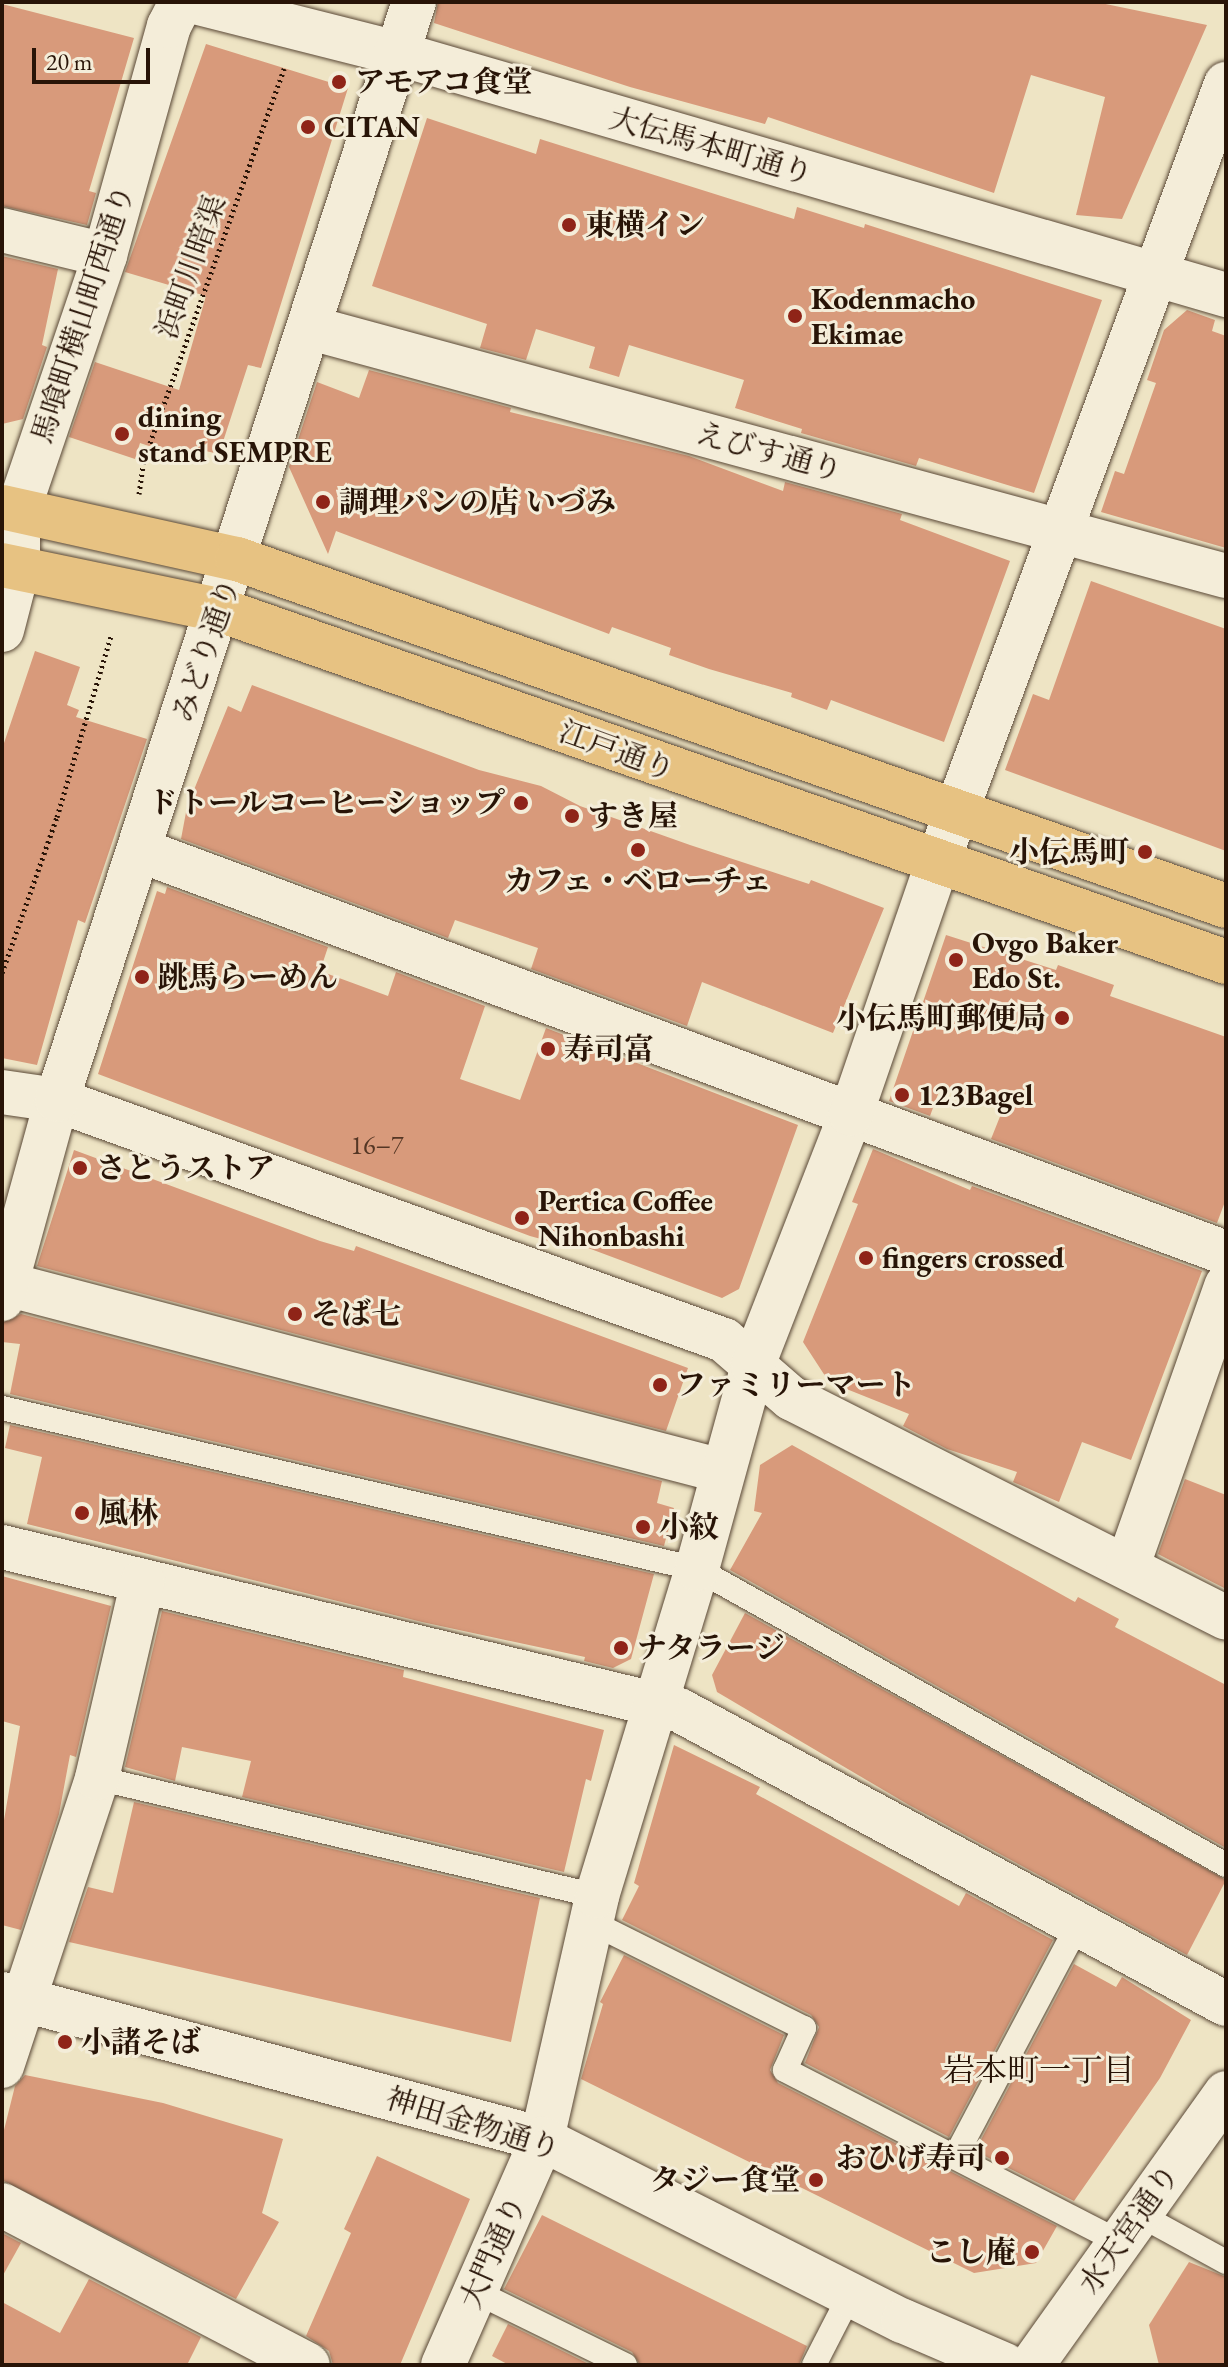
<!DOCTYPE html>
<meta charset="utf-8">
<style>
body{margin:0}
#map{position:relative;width:1228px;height:2367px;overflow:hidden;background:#eee4c4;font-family:"EB Garamond","Noto Serif JP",serif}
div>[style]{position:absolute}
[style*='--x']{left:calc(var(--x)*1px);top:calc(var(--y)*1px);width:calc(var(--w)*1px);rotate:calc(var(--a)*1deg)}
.building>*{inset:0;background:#d89a7b}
.path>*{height:5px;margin-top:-2.5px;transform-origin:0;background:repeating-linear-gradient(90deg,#281407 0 2px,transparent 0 6px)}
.roads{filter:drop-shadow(0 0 2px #5a4836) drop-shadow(0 0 2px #5a4836)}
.service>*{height:24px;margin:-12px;padding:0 12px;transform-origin:12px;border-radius:12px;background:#f4edd9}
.minor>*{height:44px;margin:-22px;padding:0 22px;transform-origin:22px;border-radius:22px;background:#f4edd9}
.tertiary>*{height:44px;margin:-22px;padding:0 22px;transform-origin:22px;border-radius:22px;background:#f4edd9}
.trunk>*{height:44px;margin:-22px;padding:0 22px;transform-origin:22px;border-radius:22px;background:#e7c282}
.dots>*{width:22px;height:22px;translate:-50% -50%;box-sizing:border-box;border:4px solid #f4edd9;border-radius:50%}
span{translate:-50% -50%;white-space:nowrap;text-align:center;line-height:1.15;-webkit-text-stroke:6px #f4edd9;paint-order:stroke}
.number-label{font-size:26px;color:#543624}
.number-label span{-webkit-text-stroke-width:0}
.poi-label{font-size:30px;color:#281407;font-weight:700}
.left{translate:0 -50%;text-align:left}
.right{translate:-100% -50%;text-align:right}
.street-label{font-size:30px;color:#281407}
.neighbourhood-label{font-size:32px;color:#281407}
.frame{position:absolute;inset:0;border:4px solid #281407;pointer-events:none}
.scale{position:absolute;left:32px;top:48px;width:118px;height:36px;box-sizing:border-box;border:4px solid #281407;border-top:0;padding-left:10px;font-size:24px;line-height:28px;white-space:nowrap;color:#281407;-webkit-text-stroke:6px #f4edd9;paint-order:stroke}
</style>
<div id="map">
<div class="building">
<i style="clip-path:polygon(438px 2px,1096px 2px,1207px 25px,1122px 219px,1076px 215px,1105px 97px,1031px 75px,994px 193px,768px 117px,765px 124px,630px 87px,434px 23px)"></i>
<i style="clip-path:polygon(2px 4px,134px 38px,89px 191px,96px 193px,87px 225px,2px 206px)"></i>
<i style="clip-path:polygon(206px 44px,348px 88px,261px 368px,248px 365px,219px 454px,192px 448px,188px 459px,140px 443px,135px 459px,69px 437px,95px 362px,179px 390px,206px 296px,125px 272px)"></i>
<i style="clip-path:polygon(427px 118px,536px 154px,540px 139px,794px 219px,797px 207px,864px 228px,865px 224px,1102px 300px,1034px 493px,919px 458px,916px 466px,801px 433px,802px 429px,735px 408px,744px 380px,629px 345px,619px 377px,589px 368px,595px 347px,536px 329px,526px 360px,480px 348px,487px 324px,372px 286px)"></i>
<i style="clip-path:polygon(2px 256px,58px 269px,42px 345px,47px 347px,23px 419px,2px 424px)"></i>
<i style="clip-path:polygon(1187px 310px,1215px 320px,1212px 331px,1226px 336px,1226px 548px,1101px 512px,1115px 471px,1124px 474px,1156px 383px,1147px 380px,1164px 330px)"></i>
<i style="clip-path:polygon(369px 370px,511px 408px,510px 412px,689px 456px,783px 491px,785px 482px,902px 514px,900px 520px,1010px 561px,944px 742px,831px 700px,827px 710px,791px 697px,792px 693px,709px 669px,669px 655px,671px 648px,612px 627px,609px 634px,336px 531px,328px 554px,289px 467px,317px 382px,359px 398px)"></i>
<i style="clip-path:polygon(1091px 581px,1226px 629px,1226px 851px,1005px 770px,1033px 694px,1049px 700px)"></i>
<i style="clip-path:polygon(35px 651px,80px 667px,67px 705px,79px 710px,76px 717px,147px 739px,85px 923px,78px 920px,37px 1065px,2px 1058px,2px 749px)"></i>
<i style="clip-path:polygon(252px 685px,479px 770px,541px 786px,580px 806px,690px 845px,809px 884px,811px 880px,884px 908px,833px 1033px,702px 982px,687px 1026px,531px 969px,538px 948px,455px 920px,448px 938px,181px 839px,187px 807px,228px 706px,241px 712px)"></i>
<i style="clip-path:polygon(167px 887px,328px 947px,320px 971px,388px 996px,396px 972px,485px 1006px,460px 1079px,520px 1100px,546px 1028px,798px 1125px,739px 1289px,722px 1298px,572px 1242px,570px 1247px,530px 1236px,98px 1074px,157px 891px,165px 894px)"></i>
<i style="clip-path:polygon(946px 935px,1056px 970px,1058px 965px,1114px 985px,1110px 996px,1226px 1037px,1226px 1199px,1217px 1223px,991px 1139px,1003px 1109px,941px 1086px,930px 1116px,889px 1101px)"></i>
<i style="clip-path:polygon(873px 1149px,970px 1190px,972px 1186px,1202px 1271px,1131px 1460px,1082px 1442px,1059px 1502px,1013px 1482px,1017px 1472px,947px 1449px,903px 1426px,909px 1414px,829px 1382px,803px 1342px,858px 1204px,852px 1202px)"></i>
<i style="clip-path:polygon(74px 1150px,320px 1241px,354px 1251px,356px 1246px,688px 1368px,666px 1431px,37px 1266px)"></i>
<i style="clip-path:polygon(21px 1314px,662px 1481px,657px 1503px,674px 1508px,664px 1546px,10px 1394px,20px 1344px,2px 1342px,2px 1323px)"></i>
<i style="clip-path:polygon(10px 1425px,654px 1574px,631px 1659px,613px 1668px,584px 1661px,585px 1657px,422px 1622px,27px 1524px,42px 1457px,5px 1448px)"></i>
<i style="clip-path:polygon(792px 1445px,1075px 1602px,1078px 1597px,1119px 1619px,1115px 1627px,1226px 1685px,1226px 1848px,730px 1570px,762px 1513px,754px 1511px,760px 1465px)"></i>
<i style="clip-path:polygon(1185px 1479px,1226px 1495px,1226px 1589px,1158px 1554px)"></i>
<i style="clip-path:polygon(2px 1576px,111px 1606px,76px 1757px,70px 1755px,59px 1814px,21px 1930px,2px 1925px,2px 1832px,20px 1726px,2px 1721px)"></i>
<i style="clip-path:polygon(162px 1611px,404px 1670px,403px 1677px,604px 1730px,591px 1781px,586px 1779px,564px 1872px,242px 1797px,251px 1761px,182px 1747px,175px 1781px,125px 1767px)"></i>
<i style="clip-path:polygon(745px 1613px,1226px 1880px,1187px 1955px,909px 1805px,717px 1692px,712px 1675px)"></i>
<i style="clip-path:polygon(674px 1745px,760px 1787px,756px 1794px,959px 1906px,966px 1893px,1053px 1940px,949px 2137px,805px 2063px,819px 2027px,811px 2015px,622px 1920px,639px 1886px,634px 1883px)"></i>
<i style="clip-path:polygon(134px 1802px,540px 1898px,511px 2042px,69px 1942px,88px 1887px,113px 1893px)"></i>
<i style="clip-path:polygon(624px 1955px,784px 2035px,770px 2070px,778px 2083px,1057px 2226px,1036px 2263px,974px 2273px,581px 2079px,603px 2004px,600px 2002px)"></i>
<i style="clip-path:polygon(1074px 1964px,1116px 1987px,1122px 1977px,1191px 2020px,1160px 2078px,1074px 2201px,975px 2151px)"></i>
<i style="clip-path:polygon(25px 2075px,163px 2103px,283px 2139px,262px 2213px,279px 2222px,236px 2299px,2px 2180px,2px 2138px,15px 2086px)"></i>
<i style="clip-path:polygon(377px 2156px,470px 2199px,400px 2365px,333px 2365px,329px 2351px,306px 2336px,351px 2233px,344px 2229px)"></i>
<i style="clip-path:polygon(542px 2215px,807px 2346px,799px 2365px,640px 2365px,632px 2352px,504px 2289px)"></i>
<i style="clip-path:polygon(2px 2233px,21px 2243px,2px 2277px)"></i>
<i style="clip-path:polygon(1189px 2262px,1226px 2277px,1226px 2365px,1159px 2365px,1149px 2325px)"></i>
<i style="clip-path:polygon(89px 2279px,201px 2337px,187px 2365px,2px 2365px,2px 2302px,60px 2333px)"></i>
<i style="clip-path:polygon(508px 2324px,591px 2365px,509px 2365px,492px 2356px)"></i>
</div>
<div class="path">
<i style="--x:139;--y:494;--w:34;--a:-82"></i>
<i style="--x:144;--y:460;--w:416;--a:-70.3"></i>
<i style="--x:2;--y:973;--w:165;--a:-70.6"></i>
<i style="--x:57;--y:817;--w:189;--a:-73.4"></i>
</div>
<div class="roads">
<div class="service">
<i style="--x:2;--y:1408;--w:713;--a:13.04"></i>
<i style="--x:697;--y:1569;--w:606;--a:29.23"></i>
<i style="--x:97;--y:1778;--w:514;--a:13.28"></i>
<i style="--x:591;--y:1922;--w:238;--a:26.5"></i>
<i style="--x:804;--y:2028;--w:46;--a:114.3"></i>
<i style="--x:785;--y:2070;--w:377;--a:27.2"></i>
<i style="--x:955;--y:2157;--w:260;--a:-62.1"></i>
<i style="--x:1140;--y:2215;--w:98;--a:28.7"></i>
<i style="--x:476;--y:2292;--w:166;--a:26.1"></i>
<i style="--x:814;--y:2365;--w:81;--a:-62.8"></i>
</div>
<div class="minor">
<i style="--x:195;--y:2;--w:207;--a:14.2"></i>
<i style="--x:396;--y:53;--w:865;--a:16.25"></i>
<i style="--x:2;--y:230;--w:106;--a:13.6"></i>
<i style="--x:311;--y:328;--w:948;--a:15.17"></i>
<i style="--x:2;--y:630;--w:64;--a:-75.5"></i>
<i style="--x:18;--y:568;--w:57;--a:-90"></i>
<i style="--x:18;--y:511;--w:270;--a:-71.2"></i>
<i style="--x:105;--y:255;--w:238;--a:-74.4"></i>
<i style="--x:169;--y:26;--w:27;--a:-63"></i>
<i style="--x:139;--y:850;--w:1159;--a:20.34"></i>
<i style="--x:2;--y:1092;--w:56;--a:8.3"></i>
<i style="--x:57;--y:1100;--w:709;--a:19.79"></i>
<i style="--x:724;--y:1340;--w:89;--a:40.9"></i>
<i style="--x:791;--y:1398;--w:487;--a:26.8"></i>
<i style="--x:6;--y:1284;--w:740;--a:14.64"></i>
<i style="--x:2;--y:1299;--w:206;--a:-74.6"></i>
<i style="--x:57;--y:1100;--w:1155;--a:-71.99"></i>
<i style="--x:2;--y:1547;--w:696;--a:13.54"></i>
<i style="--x:679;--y:1710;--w:621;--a:28.26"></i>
<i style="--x:1128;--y:1565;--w:296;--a:-70.6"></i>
<i style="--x:2;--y:2066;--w:303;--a:-71.7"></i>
<i style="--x:97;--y:1778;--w:202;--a:-76.9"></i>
<i style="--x:2;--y:2205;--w:345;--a:27.6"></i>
<i style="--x:443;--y:2365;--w:247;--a:-66.3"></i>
<i style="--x:542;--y:2139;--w:249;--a:-77.2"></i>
<i style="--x:597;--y:1896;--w:342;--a:-73"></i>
<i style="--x:697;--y:1569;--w:212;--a:-74.6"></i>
<i style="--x:753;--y:1365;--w:269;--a:-68.7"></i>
<i style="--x:851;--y:1114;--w:264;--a:-71"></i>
<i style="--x:937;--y:864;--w:832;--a:-69.67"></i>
</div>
<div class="tertiary">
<i style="--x:2;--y:1994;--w:559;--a:15.03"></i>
<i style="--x:542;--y:2139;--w:404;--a:26.8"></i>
<i style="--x:903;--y:2321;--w:111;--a:23.3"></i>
<i style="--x:1032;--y:2365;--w:334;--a:-54.5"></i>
</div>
<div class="trunk">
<i style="--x:2;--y:507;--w:241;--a:12.5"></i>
<i style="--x:237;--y:559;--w:1048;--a:19.33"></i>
<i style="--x:2;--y:565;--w:223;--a:11.7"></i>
<i style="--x:220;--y:610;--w:1066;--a:19.28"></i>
</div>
</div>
<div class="dots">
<i style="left:339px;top:82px;background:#8f2418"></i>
<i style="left:308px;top:127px;background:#8f2418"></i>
<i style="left:569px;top:225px;background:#8f2418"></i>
<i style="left:795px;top:316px;background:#8f2418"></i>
<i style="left:122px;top:434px;background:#8f2418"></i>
<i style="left:323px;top:502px;background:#8f2418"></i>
<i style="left:521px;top:803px;background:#8f2418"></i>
<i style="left:572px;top:816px;background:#8f2418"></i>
<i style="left:638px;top:850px;background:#8f2418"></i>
<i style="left:1145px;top:852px;background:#8f2418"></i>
<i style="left:956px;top:960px;background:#8f2418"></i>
<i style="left:142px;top:977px;background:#8f2418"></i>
<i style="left:1062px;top:1018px;background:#8f2418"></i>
<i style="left:548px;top:1049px;background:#8f2418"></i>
<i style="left:902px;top:1095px;background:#8f2418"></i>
<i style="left:80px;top:1168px;background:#8f2418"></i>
<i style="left:522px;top:1218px;background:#8f2418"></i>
<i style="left:866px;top:1258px;background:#8f2418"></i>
<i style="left:295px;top:1314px;background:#8f2418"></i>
<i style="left:660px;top:1385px;background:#8f2418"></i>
<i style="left:82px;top:1513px;background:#8f2418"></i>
<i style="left:643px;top:1527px;background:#8f2418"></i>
<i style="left:621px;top:1648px;background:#8f2418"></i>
<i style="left:65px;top:2042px;background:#8f2418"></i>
<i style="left:1002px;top:2158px;background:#8f2418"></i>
<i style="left:816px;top:2180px;background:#8f2418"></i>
<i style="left:1032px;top:2252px;background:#8f2418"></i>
</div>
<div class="number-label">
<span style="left:377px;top:1146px">16−7</span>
</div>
<div class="poi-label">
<span class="left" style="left:355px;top:82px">アモアコ食堂</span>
<span class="left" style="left:324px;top:127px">CITAN</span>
<span class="left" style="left:585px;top:225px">東横イン</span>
<span class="left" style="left:811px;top:316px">Kodenmacho<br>Ekimae</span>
<span class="left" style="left:138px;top:434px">dining<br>stand SEMPRE</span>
<span class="left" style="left:339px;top:502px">調理パンの店 いづみ</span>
<span class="right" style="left:505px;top:803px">ドトールコーヒーショップ</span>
<span class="left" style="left:588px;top:816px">すき屋</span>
<span class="right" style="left:1129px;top:852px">小伝馬町</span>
<span style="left:638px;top:881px">カフェ・ベローチェ</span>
<span class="left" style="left:972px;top:960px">Ovgo Baker<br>Edo St.</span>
<span class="left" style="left:158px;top:977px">跳馬らーめん</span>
<span class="right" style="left:1046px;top:1018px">小伝馬町郵便局</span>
<span class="left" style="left:564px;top:1049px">寿司富</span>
<span class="left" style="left:918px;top:1095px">123Bagel</span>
<span class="left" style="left:96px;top:1168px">さとうストア</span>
<span class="left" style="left:538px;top:1218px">Pertica Coffee<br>Nihonbashi</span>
<span class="left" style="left:882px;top:1258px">fingers crossed</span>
<span class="left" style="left:311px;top:1314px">そば七</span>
<span class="left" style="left:676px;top:1385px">ファミリーマート</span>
<span class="left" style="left:98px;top:1513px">風林</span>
<span class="left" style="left:659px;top:1527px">小紋</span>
<span class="left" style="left:637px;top:1648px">ナタラージ</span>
<span class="left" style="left:81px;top:2042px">小諸そば</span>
<span class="right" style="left:986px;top:2158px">おひげ寿司</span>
<span class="right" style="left:800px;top:2180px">タジー食堂</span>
<span class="right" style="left:1016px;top:2252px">こし庵</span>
</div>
<div class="street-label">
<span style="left:711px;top:146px;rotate:16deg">大伝馬本町通り</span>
<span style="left:191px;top:267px;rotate:-70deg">浜町川暗渠</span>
<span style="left:83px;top:314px;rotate:-72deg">馬喰町横山町西通り</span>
<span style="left:769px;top:452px;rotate:15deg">えびす通り</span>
<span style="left:206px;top:650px;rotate:-71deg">みどり通り</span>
<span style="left:617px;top:751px;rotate:20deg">江戸通り</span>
<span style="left:473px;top:2124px;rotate:17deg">神田金物通り</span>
<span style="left:1129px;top:2229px;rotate:-55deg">水天宮通り</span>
<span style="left:493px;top:2252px;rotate:-66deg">大門通り</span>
</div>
<div class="neighbourhood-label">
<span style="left:1039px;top:2070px">岩本町一丁目</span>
</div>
<div class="frame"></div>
<div class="scale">20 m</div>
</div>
